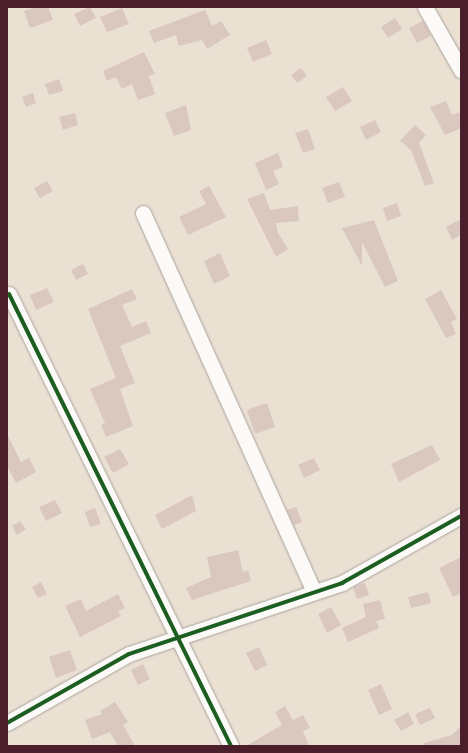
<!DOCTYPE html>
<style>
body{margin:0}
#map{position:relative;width:468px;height:753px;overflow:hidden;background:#eae1d3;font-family:"Comic Neue",sans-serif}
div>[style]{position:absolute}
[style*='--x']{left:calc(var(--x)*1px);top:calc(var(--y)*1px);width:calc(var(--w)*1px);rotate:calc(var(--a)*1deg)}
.building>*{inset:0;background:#dac7c0}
.roads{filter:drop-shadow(0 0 1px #aca29b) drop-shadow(0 0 1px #aca29b)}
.minor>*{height:15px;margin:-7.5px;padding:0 7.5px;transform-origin:7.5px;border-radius:7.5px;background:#fcfaf8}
.cycleway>*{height:4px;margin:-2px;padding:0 2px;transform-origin:2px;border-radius:2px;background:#1b5e20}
span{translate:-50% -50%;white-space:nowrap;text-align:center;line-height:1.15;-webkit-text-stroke:3px #f7f3e8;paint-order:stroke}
.frame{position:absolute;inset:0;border:8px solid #4a1f2b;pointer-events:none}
</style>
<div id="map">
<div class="building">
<i style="clip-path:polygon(36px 7px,48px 7px,53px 20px,30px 28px,24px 11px)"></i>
<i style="clip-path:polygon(90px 7px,96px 18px,80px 26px,74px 14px)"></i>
<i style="clip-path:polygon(122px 8px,129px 24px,107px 32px,100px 17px)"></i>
<i style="clip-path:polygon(205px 10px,212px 26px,221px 21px,230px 35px,207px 49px,202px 40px,179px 46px,176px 35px,154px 43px,149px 31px)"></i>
<i style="clip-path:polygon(395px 18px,402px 29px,388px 38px,381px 27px)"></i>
<i style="clip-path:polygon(423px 21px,431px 36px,417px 43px,409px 28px)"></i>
<i style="clip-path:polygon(266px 40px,272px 54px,253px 62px,247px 48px)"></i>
<i style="clip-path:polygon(144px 52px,155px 74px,149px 76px,155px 94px,138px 100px,132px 84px,122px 89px,116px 77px,107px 81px,103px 71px)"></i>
<i style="clip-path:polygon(301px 68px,307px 76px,297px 83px,291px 75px)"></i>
<i style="clip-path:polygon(59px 79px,63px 91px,49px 95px,45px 84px)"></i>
<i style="clip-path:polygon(343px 87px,352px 101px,335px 111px,326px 97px)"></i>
<i style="clip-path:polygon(33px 93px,36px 103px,26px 107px,22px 97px)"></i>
<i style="clip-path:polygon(446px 101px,452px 115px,461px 112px,461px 128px,445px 135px,430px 107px)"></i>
<i style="clip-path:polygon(186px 105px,191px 130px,174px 136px,165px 113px)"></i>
<i style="clip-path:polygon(75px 113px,78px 125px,63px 130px,59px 117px)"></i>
<i style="clip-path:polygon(375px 120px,381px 132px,366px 140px,360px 127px)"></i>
<i style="clip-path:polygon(415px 125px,426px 135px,419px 143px,434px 183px,425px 186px,411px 150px,400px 141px)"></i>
<i style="clip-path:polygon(308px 129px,315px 149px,303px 153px,295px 133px)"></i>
<i style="clip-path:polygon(278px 153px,283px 167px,273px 171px,279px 184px,266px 190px,255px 163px)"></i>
<i style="clip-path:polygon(47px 181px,53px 191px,40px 198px,34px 188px)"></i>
<i style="clip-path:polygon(339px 182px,345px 197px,328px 203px,322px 188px)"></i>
<i style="clip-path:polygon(209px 186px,226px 217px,188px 235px,179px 217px,206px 204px,199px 191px)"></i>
<i style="clip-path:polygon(264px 193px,270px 210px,298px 206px,299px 221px,276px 223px,278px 233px,288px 249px,276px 257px,247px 199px)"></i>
<i style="clip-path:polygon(397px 203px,401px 216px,387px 221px,383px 208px)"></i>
<i style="clip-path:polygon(461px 219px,461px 235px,452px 240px,446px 227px)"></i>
<i style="clip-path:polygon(374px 220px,398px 281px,385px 287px,362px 242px,362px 266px,342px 228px)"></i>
<i style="clip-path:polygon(220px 253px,230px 276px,214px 284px,204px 261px)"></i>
<i style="clip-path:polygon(83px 264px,88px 274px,76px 280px,71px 270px)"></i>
<i style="clip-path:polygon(47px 288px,54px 302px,36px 310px,30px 295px)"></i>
<i style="clip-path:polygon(132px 289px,137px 299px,122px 305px,132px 327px,146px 321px,151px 333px,120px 346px,135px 383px,120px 389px,133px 426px,106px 437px,101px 425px,105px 423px,90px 389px,116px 378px,88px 309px)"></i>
<i style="clip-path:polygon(441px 290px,457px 319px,451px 322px,456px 334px,446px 338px,425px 299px)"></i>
<i style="clip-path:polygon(267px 403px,275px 427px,255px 434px,247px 410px)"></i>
<i style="clip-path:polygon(7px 434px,21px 462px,29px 458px,36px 472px,16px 483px,7px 466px)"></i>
<i style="clip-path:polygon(432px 445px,440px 460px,399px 482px,391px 464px)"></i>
<i style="clip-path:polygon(120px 449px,129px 464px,113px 473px,104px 457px)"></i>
<i style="clip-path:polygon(314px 458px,320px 470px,304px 478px,298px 465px)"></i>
<i style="clip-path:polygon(192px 495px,196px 511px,162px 529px,155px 515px)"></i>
<i style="clip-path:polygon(55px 500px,62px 513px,46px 521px,39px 507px)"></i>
<i style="clip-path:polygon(296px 507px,302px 522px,294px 525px,287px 510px)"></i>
<i style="clip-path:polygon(95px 508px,101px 524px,90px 527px,85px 512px)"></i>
<i style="clip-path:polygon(20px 521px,26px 529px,17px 535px,12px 526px)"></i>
<i style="clip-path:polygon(238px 550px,243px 572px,248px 570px,251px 581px,192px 600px,186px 588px,211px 577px,207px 557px)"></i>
<i style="clip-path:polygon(461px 557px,461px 593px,453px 597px,439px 568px)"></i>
<i style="clip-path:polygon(41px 582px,47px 594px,38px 598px,32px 587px)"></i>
<i style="clip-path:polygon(365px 583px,369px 595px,357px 599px,353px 587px)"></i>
<i style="clip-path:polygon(428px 592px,431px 603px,411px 608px,408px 597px)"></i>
<i style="clip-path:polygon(118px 594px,125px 608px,118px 611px,121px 616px,80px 637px,65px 606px,81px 599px,86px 611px)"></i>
<i style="clip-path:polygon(380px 600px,385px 619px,376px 621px,379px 628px,348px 642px,342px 628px,366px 617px,363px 604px)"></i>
<i style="clip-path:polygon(331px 607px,341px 625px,327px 633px,318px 614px)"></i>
<i style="clip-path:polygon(259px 647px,267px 665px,255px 671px,246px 653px)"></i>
<i style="clip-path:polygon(70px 650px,77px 670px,56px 678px,49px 657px)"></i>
<i style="clip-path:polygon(143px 664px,150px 679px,138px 685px,131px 670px)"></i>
<i style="clip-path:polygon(381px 684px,392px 709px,379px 715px,368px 690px)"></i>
<i style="clip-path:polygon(115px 702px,128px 722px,123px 725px,135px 746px,118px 746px,110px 732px,92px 739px,85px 720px,102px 714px,100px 711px)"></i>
<i style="clip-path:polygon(285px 706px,293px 720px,303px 715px,310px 728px,303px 731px,309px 746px,246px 746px,282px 725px,275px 712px)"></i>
<i style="clip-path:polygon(430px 708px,435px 718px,420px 725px,415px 714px)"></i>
<i style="clip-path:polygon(408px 712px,414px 724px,401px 731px,394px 720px)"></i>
<i style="clip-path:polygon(461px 726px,461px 746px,425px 746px,424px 743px,452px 735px)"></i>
</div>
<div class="roads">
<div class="minor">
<i style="--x:425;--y:7;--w:73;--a:60.3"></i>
<i style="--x:143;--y:213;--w:415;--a:65.7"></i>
<i style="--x:9;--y:294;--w:504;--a:63.84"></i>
<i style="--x:7;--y:723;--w:140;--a:-29.5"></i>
<i style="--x:129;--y:654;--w:225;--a:-18.4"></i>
<i style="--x:342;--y:583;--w:137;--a:-29.4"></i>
</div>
</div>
<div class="cycleway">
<i style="--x:9;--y:294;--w:504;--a:63.84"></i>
<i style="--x:7;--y:723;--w:140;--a:-29.5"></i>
<i style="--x:129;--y:654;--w:225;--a:-18.4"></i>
<i style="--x:342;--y:583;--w:137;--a:-29.4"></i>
</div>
<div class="frame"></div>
</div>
